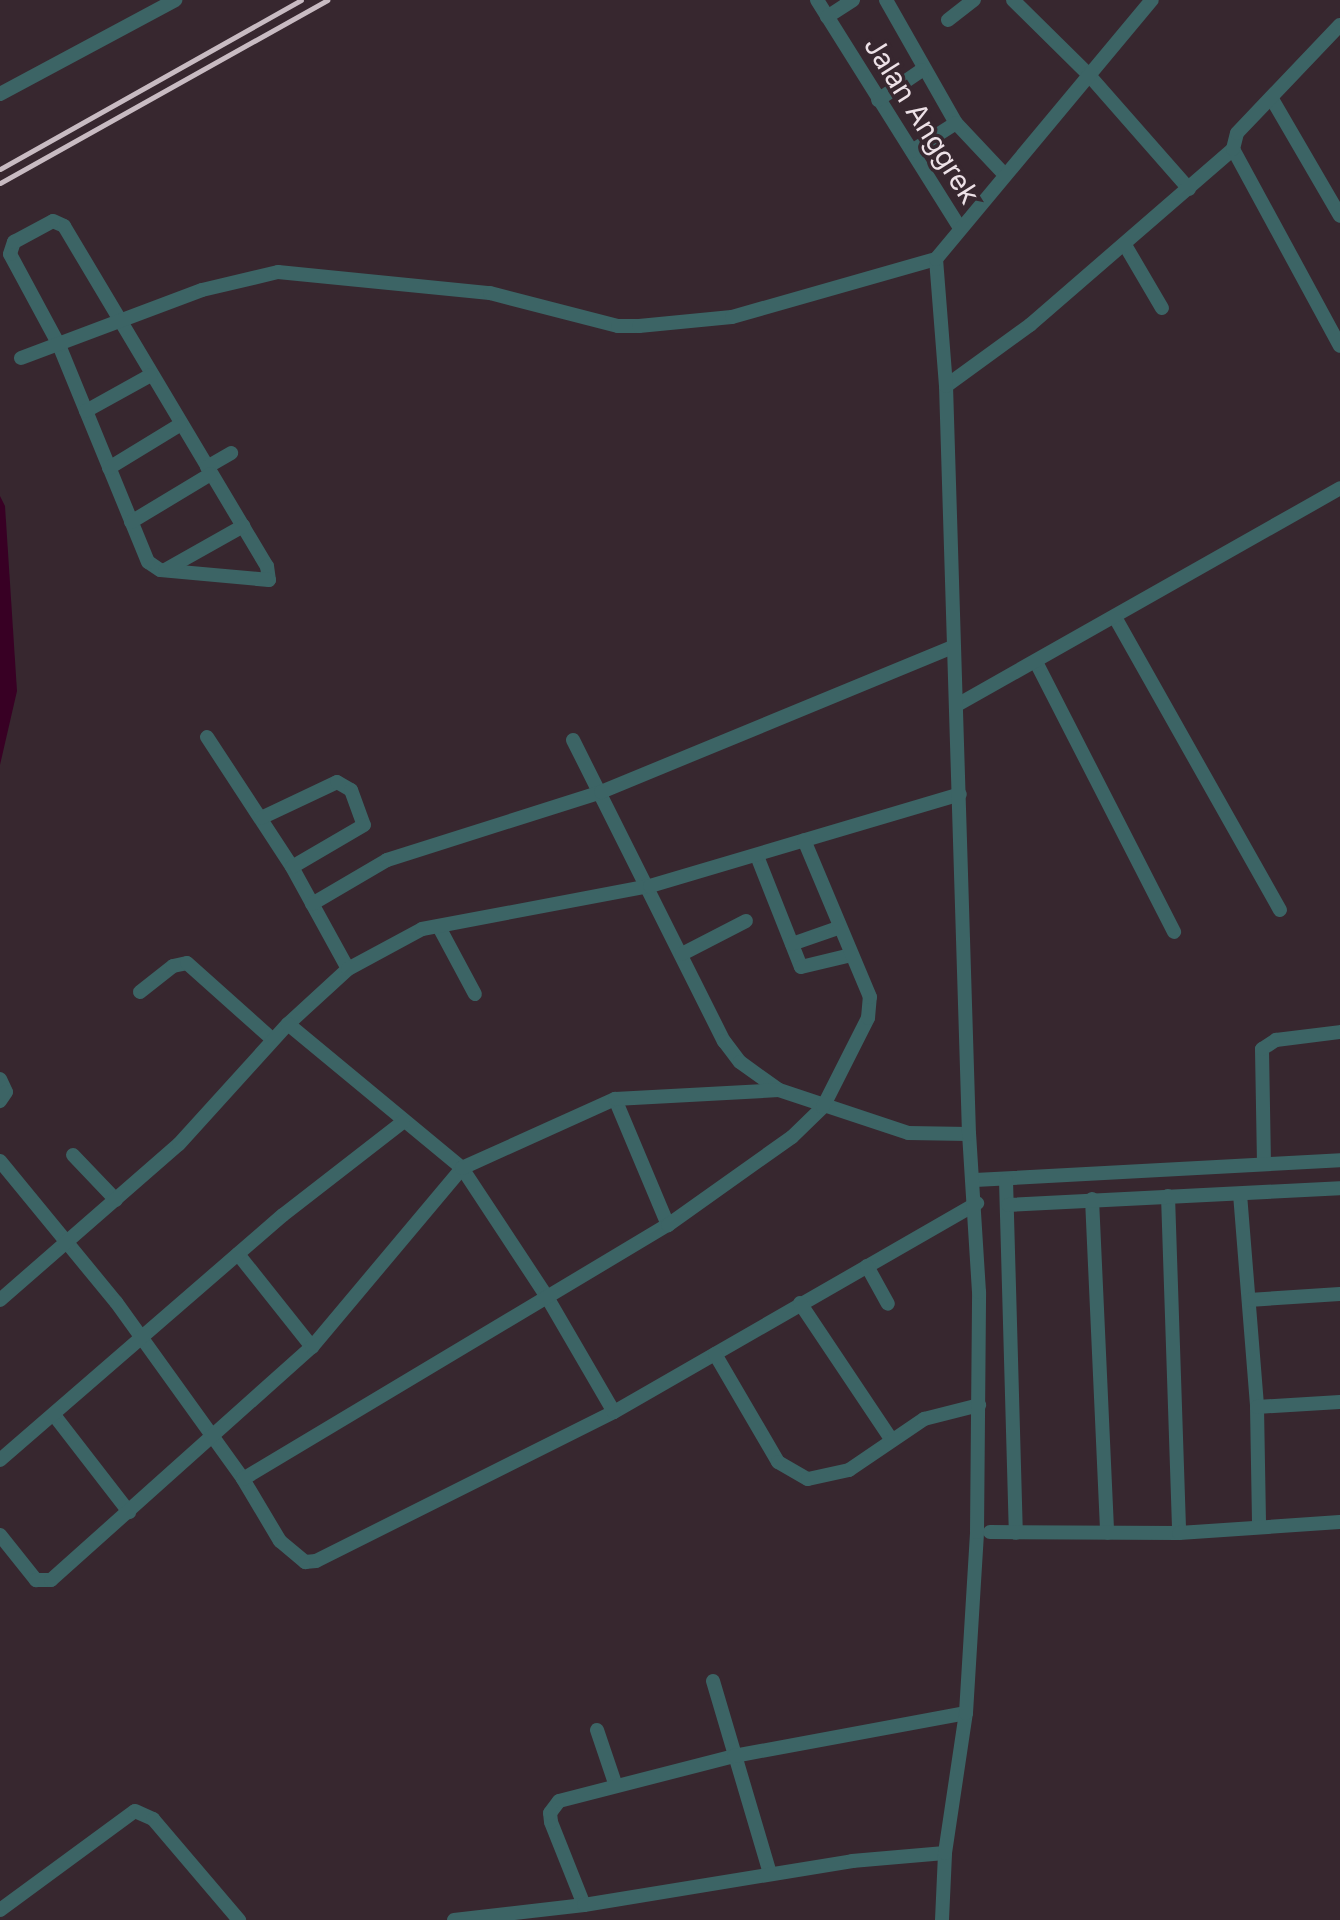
<!DOCTYPE html>
<style>
body{margin:0}
#map{position:relative;width:1340px;height:1920px;overflow:hidden;background:#37272f;font-family:Inter,sans-serif}
div>[style]{position:absolute}
[style*='--x']{left:calc(var(--x)*1px);top:calc(var(--y)*1px);width:calc(var(--w)*1px);rotate:calc(var(--a)*1deg)}
.water>*{inset:0;background:#380024}
.street>*{height:14px;margin:-7px;padding:0 7px;transform-origin:7px;border-radius:7px;background:#3c6465}
.rail>*{height:5px;margin:-2.5px;padding:0 2.5px;transform-origin:2.5px;border-radius:2.5px;background:#c8bbc2}
span{translate:-50% -50%;white-space:nowrap;text-align:center;line-height:1.15;-webkit-text-stroke:7px #37272f;paint-order:stroke}
.street-label{font-size:28px;color:#ede1e7}
</style>
<div id="map">
<div class="water">
<i style="clip-path:polygon(0 496px,5px 506px,17px 691px,0 765px)"></i>
</div>
<div class="street">
<i style="--x:817;--y:0;--w:267;--a:57.9"></i>
<i style="--x:886;--y:0;--w:142;--a:60.4"></i>
<i style="--x:956;--y:123;--w:70;--a:46.7"></i>
<i style="--x:1013;--y:0;--w:105;--a:44.6"></i>
<i style="--x:1088;--y:74;--w:153;--a:48.7"></i>
<i style="--x:827;--y:17;--w:31;--a:-33"></i>
<i style="--x:948;--y:20;--w:33;--a:-38"></i>
<i style="--x:0;--y:94;--w:199;--a:-28.2"></i>
<i style="--x:1272;--y:99;--w:135;--a:59.8"></i>
<i style="--x:878;--y:100;--w:53;--a:-34.3"></i>
<i style="--x:1233;--y:149;--w:224;--a:61.5"></i>
<i style="--x:912;--y:151;--w:52;--a:-32.5"></i>
<i style="--x:53;--y:221;--w:12;--a:24"></i>
<i style="--x:64;--y:226;--w:396;--a:59.2"></i>
<i style="--x:267;--y:566;--w:14;--a:82"></i>
<i style="--x:269;--y:580;--w:109;--a:-174.8"></i>
<i style="--x:160;--y:570;--w:14;--a:-146"></i>
<i style="--x:148;--y:562;--w:235;--a:-112.3"></i>
<i style="--x:59;--y:345;--w:103;--a:-118.3"></i>
<i style="--x:10;--y:254;--w:13;--a:-72"></i>
<i style="--x:14;--y:242;--w:44;--a:-28.3"></i>
<i style="--x:1125;--y:245;--w:73;--a:59.6"></i>
<i style="--x:21;--y:358;--w:193;--a:-20.6"></i>
<i style="--x:202;--y:290;--w:78;--a:-13.3"></i>
<i style="--x:278;--y:272;--w:213;--a:5.7"></i>
<i style="--x:490;--y:293;--w:132;--a:14.5"></i>
<i style="--x:618;--y:326;--w:21;--a:0"></i>
<i style="--x:639;--y:326;--w:93;--a:-5.5"></i>
<i style="--x:732;--y:317;--w:212;--a:-15.9"></i>
<i style="--x:946;--y:386;--w:104;--a:-36"></i>
<i style="--x:1030;--y:325;--w:269;--a:-40.9"></i>
<i style="--x:1233;--y:149;--w:16;--a:-76"></i>
<i style="--x:1237;--y:133;--w:149;--a:-46.4"></i>
<i style="--x:86;--y:411;--w:74;--a:-29"></i>
<i style="--x:207;--y:467;--w:28;--a:-30"></i>
<i style="--x:109;--y:468;--w:84;--a:-31.4"></i>
<i style="--x:131;--y:522;--w:93;--a:-31"></i>
<i style="--x:165;--y:570;--w:90;--a:-29.4"></i>
<i style="--x:1116;--y:619;--w:334;--a:60.6"></i>
<i style="--x:1037;--y:664;--w:301;--a:62.9"></i>
<i style="--x:957;--y:705;--w:440;--a:-29.5"></i>
<i style="--x:207;--y:737;--w:155;--a:56.8"></i>
<i style="--x:292;--y:867;--w:116;--a:61.2"></i>
<i style="--x:573;--y:740;--w:337;--a:63.4"></i>
<i style="--x:724;--y:1041;--w:26;--a:53"></i>
<i style="--x:740;--y:1062;--w:48;--a:35.7"></i>
<i style="--x:779;--y:1090;--w:136;--a:18.4"></i>
<i style="--x:908;--y:1133;--w:61;--a:0.9"></i>
<i style="--x:261;--y:818;--w:84;--a:-25.3"></i>
<i style="--x:337;--y:782;--w:16;--a:30"></i>
<i style="--x:351;--y:790;--w:37;--a:70"></i>
<i style="--x:364;--y:825;--w:83;--a:149.7"></i>
<i style="--x:757;--y:856;--w:119;--a:68.4"></i>
<i style="--x:801;--y:967;--w:51;--a:-13.5"></i>
<i style="--x:312;--y:904;--w:87;--a:-30.4"></i>
<i style="--x:387;--y:860;--w:225;--a:-17.6"></i>
<i style="--x:601;--y:792;--w:381;--a:-22.4"></i>
<i style="--x:439;--y:927;--w:76;--a:61.8"></i>
<i style="--x:792;--y:944;--w:49;--a:-19.2"></i>
<i style="--x:682;--y:954;--w:72;--a:-27.3"></i>
<i style="--x:140;--y:992;--w:42;--a:-38.2"></i>
<i style="--x:173;--y:966;--w:14;--a:-12"></i>
<i style="--x:187;--y:963;--w:115;--a:41.8"></i>
<i style="--x:288;--y:1024;--w:81;--a:-42.5"></i>
<i style="--x:348;--y:969;--w:84;--a:-28.4"></i>
<i style="--x:422;--y:929;--w:232;--a:-10.7"></i>
<i style="--x:650;--y:886;--w:323;--a:-16.5"></i>
<i style="--x:0;--y:1079;--w:14;--a:65"></i>
<i style="--x:6;--y:1092;--w:11;--a:124"></i>
<i style="--x:615;--y:1099;--w:137;--a:67.2"></i>
<i style="--x:73;--y:1155;--w:62;--a:46.3"></i>
<i style="--x:0;--y:1161;--w:183;--a:50.6"></i>
<i style="--x:116;--y:1302;--w:218;--a:54.3"></i>
<i style="--x:243;--y:1479;--w:72;--a:59.2"></i>
<i style="--x:280;--y:1541;--w:33;--a:40"></i>
<i style="--x:305;--y:1562;--w:11;--a:-5"></i>
<i style="--x:316;--y:1561;--w:333;--a:-26.6"></i>
<i style="--x:614;--y:1412;--w:419;--a:-29.9"></i>
<i style="--x:1264;--y:1164;--w:115;--a:-91"></i>
<i style="--x:1262;--y:1049;--w:17;--a:-33"></i>
<i style="--x:1276;--y:1040;--w:64;--a:-7.1"></i>
<i style="--x:975;--y:1180;--w:366;--a:-3.1"></i>
<i style="--x:1006;--y:1180;--w:353;--a:88.4"></i>
<i style="--x:1240;--y:1194;--w:214;--a:85.4"></i>
<i style="--x:1257;--y:1407;--w:119;--a:89"></i>
<i style="--x:1168;--y:1196;--w:337;--a:88.1"></i>
<i style="--x:1092;--y:1199;--w:334;--a:87.4"></i>
<i style="--x:1008;--y:1205;--w:332;--a:-2.9"></i>
<i style="--x:238;--y:1254;--w:119;--a:51.5"></i>
<i style="--x:867;--y:1266;--w:43;--a:61.1"></i>
<i style="--x:0;--y:1300;--w:237;--a:-41.1"></i>
<i style="--x:179;--y:1144;--w:162;--a:-47.8"></i>
<i style="--x:288;--y:1024;--w:226;--a:39.6"></i>
<i style="--x:462;--y:1168;--w:154;--a:56.6"></i>
<i style="--x:547;--y:1297;--w:133;--a:59.8"></i>
<i style="--x:1249;--y:1300;--w:91;--a:-3.8"></i>
<i style="--x:800;--y:1303;--w:164;--a:56.2"></i>
<i style="--x:715;--y:1354;--w:125;--a:59.7"></i>
<i style="--x:778;--y:1462;--w:34;--a:30"></i>
<i style="--x:808;--y:1479;--w:42;--a:-12.4"></i>
<i style="--x:849;--y:1470;--w:91;--a:-34.2"></i>
<i style="--x:924;--y:1419;--w:57;--a:-14.3"></i>
<i style="--x:1257;--y:1407;--w:83;--a:-3.4"></i>
<i style="--x:54;--y:1415;--w:123;--a:52.3"></i>
<i style="--x:0;--y:1460;--w:374;--a:-40.9"></i>
<i style="--x:283;--y:1215;--w:152;--a:-37.8"></i>
<i style="--x:243;--y:1479;--w:495;--a:-30.9"></i>
<i style="--x:668;--y:1225;--w:152;--a:-35.4"></i>
<i style="--x:792;--y:1137;--w:43;--a:-44.1"></i>
<i style="--x:823;--y:1107;--w:100;--a:-63.2"></i>
<i style="--x:868;--y:1018;--w:21;--a:-85"></i>
<i style="--x:870;--y:997;--w:170;--a:-112.8"></i>
<i style="--x:990;--y:1532;--w:189;--a:0.3"></i>
<i style="--x:1179;--y:1533;--w:161;--a:-3.9"></i>
<i style="--x:0;--y:1535;--w:58;--a:51.3"></i>
<i style="--x:36;--y:1580;--w:15;--a:0"></i>
<i style="--x:51;--y:1580;--w:350;--a:-41.8"></i>
<i style="--x:312;--y:1347;--w:234;--a:-50"></i>
<i style="--x:462;--y:1168;--w:168;--a:-24.3"></i>
<i style="--x:615;--y:1099;--w:164;--a:-3.1"></i>
<i style="--x:713;--y:1681;--w:201;--a:73.5"></i>
<i style="--x:597;--y:1730;--w:59;--a:71.3"></i>
<i style="--x:584;--y:1905;--w:89;--a:-111.7"></i>
<i style="--x:551;--y:1822;--w:9;--a:-96"></i>
<i style="--x:550;--y:1813;--w:15;--a:-53"></i>
<i style="--x:559;--y:1801;--w:181;--a:-14.4"></i>
<i style="--x:734;--y:1756;--w:236;--a:-10.5"></i>
<i style="--x:0;--y:1910;--w:167;--a:-36.3"></i>
<i style="--x:135;--y:1811;--w:20;--a:24"></i>
<i style="--x:153;--y:1819;--w:133;--a:49.6"></i>
<i style="--x:454;--y:1920;--w:131;--a:-6.6"></i>
<i style="--x:584;--y:1905;--w:272;--a:-9.3"></i>
<i style="--x:852;--y:1861;--w:93;--a:-4.9"></i>
<i style="--x:942;--y:1920;--w:67;--a:-87.4"></i>
<i style="--x:945;--y:1853;--w:142;--a:-81.5"></i>
<i style="--x:966;--y:1713;--w:181;--a:-86.5"></i>
<i style="--x:977;--y:1532;--w:240;--a:-89.5"></i>
<i style="--x:979;--y:1292;--w:158;--a:-93.6"></i>
<i style="--x:969;--y:1134;--w:748;--a:-91.76"></i>
<i style="--x:946;--y:386;--w:127;--a:-94.5"></i>
<i style="--x:936;--y:259;--w:337;--a:-50.2"></i>
</div>
<div class="rail">
<i style="--x:0;--y:169;--w:345;--a:-29.3"></i>
<i style="--x:0;--y:183;--w:375;--a:-29.2"></i>
</div>
<div class="street-label">
<span style="left:922px;top:120px;rotate:58deg">Jalan Anggrek</span>
</div>
</div>
